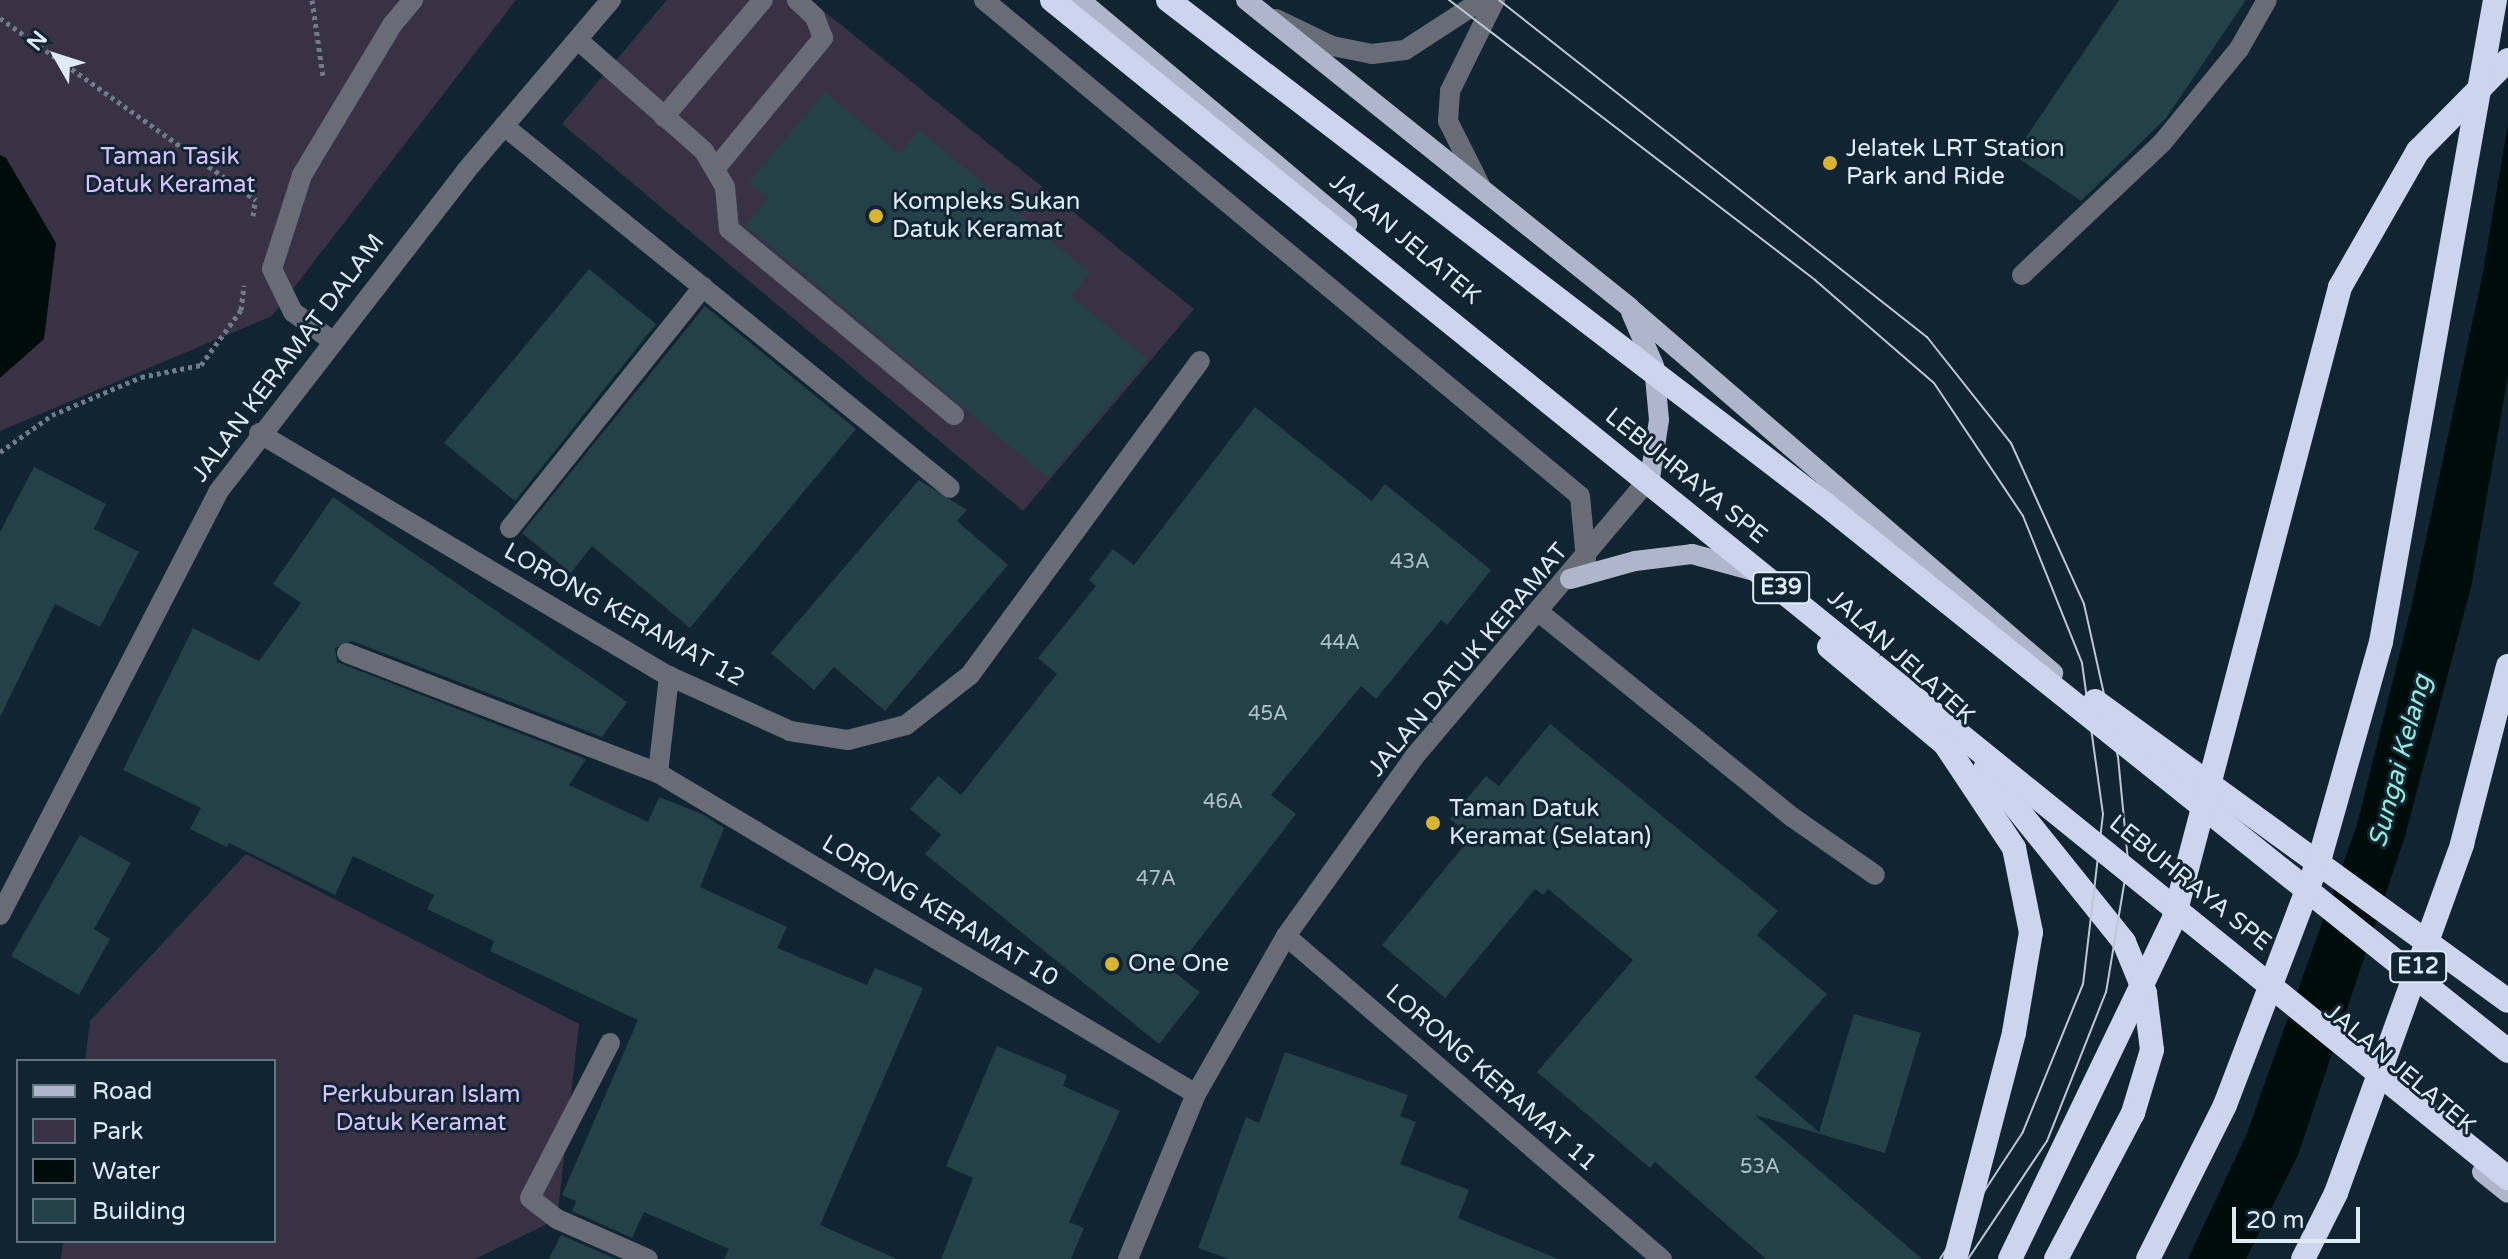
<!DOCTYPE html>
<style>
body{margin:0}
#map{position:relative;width:2508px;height:1259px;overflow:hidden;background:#112432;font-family:"Varela Round",sans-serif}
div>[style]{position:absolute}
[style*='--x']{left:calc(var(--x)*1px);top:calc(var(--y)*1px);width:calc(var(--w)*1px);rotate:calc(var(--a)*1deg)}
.green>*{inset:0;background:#393245}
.water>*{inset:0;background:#000c09}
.building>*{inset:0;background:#234147}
.path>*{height:5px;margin-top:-2.5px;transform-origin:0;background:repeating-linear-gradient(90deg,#6c7c88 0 4px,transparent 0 8px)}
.minor>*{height:20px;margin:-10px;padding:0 10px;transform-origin:10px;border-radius:10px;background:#686c76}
.major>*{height:20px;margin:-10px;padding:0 10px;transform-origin:10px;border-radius:10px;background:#afb6cc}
.highway>*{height:24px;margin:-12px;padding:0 12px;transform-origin:12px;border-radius:12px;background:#ccd4ee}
.tram>*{height:2px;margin:-1px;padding:0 1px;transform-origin:1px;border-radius:1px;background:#bbc8d3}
.highway-bridge>*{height:24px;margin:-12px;padding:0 12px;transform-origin:12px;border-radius:12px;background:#ccd4ee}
.dots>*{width:22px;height:22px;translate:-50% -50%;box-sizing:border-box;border:4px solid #112432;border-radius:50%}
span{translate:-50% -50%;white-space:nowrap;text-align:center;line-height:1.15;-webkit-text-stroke:6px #112432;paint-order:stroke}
.number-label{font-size:20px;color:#afc0c9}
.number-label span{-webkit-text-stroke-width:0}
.shield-label span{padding:2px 6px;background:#112432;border:2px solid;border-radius:6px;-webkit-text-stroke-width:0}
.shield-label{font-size:22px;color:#deeaf4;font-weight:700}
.poi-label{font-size:24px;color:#deeaf4}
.left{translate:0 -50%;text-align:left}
.park-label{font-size:24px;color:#d9c2ff}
.street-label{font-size:24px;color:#deeaf4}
.water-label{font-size:26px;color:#95eada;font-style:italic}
.legend{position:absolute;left:16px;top:1059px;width:260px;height:184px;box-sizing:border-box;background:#112432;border:2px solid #637380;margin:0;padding:10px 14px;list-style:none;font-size:24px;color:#deeaf4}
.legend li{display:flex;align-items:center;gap:16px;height:40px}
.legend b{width:40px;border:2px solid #637380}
.north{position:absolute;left:16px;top:16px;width:80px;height:80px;-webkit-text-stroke:6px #112432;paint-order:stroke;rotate:309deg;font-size:22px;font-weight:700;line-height:32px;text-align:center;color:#deeaf4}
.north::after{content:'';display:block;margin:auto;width:28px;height:36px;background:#deeaf4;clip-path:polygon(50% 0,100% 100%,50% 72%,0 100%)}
.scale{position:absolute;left:2232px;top:1207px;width:128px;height:36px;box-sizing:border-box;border:4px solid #deeaf4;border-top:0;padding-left:10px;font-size:24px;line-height:28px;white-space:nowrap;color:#deeaf4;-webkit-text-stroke:6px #112432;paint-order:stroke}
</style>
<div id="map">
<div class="green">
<i style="clip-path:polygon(0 0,516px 0,272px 316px,0 431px)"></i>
<i style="clip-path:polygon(667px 0,810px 0,1194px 309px,1023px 511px,562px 124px)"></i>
<i style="clip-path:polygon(246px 854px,579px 1024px,557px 1219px,475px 1259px,61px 1259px,63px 1241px,274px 1241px,274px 1061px,85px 1061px,90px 1021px)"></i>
</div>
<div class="water">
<i style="clip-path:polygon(2508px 124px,2508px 375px,2471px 587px,2405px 836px,2298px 1155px,2246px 1259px,2188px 1259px,2246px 1136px,2357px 825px,2412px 604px,2483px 273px)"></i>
<i style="clip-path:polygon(0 155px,6px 158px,56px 243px,44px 339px,0 378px)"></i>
</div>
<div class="building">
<i style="clip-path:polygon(2119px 0,2246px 0,2166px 118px,2081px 201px,2014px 155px)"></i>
<i style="clip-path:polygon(825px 92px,899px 154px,919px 130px,1090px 273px,1071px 296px,1147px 359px,1048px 478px,745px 225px,768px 198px,749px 182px)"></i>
<i style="clip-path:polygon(589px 269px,656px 324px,515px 501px,444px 443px)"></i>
<i style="clip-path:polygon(705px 306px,856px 429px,690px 628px,592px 546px,571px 573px,522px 533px)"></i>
<i style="clip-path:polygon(1255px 407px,1372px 501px,1385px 484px,1491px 570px,1447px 625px,1441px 620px,1376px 699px,1361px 686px,1271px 795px,1296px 814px,1174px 972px,1200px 992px,1159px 1044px,925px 854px,941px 835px,910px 809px,938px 776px,961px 795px,1057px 674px,1038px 658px,1096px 586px,1089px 580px,1113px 549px,1134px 565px)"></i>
<i style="clip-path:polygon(34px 467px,106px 504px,94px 529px,139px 552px,100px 627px,55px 604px,0 717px,0 532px)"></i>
<i style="clip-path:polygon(919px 480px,967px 510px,957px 521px,1008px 565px,885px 711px,834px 667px,814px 690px,771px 653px)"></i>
<i style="clip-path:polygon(333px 497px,627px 702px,602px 737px,352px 641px,335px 648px,337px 662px,586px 759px,569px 785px,648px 822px,659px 797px,702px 814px,724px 828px,700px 887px,787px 927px,777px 948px,867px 985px,875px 968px,923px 988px,820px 1225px,897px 1259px,724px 1259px,729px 1249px,644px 1212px,632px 1238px,572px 1211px,576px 1201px,562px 1195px,638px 1020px,490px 951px,494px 941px,427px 909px,434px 895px,353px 856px,335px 895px,229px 843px,227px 847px,190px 829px,201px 808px,123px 770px,193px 628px,259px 661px,301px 603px,273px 584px)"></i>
<i style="clip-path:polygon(1550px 724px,1778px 911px,1757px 935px,1827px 994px,1755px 1077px,1819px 1132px,1854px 1014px,1921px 1033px,1885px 1153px,1755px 1115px,1922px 1259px,1766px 1259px,1655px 1162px,1650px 1168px,1537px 1072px,1633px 960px,1548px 889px,1543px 895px,1535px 889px,1445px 998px,1382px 945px,1472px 836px,1450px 819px,1486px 776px,1499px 786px)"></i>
<i style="clip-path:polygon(80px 835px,131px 863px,94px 929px,110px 939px,79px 995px,11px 956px)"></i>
<i style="clip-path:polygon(997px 1046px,1067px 1075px,1063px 1086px,1120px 1111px,1069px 1222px,1084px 1228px,1071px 1259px,941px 1259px,973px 1178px,946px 1166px)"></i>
<i style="clip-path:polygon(1285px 1052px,1408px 1095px,1400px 1116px,1416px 1122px,1400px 1164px,1469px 1190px,1458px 1218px,1558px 1259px,1229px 1259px,1198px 1248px,1246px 1117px,1259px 1123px)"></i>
<i style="clip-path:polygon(561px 1235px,616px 1259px,549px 1259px)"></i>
</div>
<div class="path">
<i style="--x:312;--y:0;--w:77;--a:81.8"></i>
<i style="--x:0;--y:18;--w:314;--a:35.4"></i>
<i style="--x:253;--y:216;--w:15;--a:-82"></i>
<i style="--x:0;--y:452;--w:64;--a:-35.4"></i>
<i style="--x:52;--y:415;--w:97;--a:-23.1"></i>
<i style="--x:141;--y:377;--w:61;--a:-11.3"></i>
<i style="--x:201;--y:365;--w:68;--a:-54"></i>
<i style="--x:241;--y:310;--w:25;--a:-83"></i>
</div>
<div class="minor">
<i style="--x:984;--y:0;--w:775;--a:39.77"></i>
<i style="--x:1580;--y:496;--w:64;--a:84.6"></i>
<i style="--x:1276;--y:19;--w:62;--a:25.7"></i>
<i style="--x:1332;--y:46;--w:41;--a:11.3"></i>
<i style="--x:1372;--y:54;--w:33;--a:-7"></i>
<i style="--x:1405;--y:50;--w:92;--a:-33"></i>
<i style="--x:578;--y:40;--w:168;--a:41.4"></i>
<i style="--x:704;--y:151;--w:42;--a:59.7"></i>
<i style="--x:725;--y:187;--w:42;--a:84.6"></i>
<i style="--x:729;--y:229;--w:292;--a:39.6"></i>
<i style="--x:664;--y:117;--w:153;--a:-49.8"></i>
<i style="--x:504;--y:126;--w:574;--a:39.06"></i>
<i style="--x:715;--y:169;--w:170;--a:-50.5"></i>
<i style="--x:823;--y:38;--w:22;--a:-111"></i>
<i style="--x:815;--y:17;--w:25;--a:-137"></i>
<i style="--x:1480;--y:185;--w:72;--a:-116.6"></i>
<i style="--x:1448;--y:121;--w:30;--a:-86"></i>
<i style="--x:1450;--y:91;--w:102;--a:-63.7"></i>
<i style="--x:2022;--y:275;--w:192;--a:-43.3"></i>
<i style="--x:2162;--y:143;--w:122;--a:-50.7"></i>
<i style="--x:2239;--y:49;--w:56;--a:-60.3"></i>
<i style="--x:331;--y:340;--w:47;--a:-143.6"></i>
<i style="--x:293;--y:312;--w:48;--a:-116"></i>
<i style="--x:272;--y:269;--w:99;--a:-72.3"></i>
<i style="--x:302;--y:175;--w:175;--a:-59"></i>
<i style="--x:392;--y:25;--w:33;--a:-50"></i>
<i style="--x:259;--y:433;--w:477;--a:30.7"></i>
<i style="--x:669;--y:676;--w:133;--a:24.4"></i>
<i style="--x:790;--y:731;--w:59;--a:8.8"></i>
<i style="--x:848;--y:740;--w:60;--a:-14.5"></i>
<i style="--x:906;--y:725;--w:81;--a:-38"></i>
<i style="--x:970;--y:675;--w:389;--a:-53.8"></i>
<i style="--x:510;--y:528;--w:309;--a:-51.3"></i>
<i style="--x:1540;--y:613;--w:324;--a:39"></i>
<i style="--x:1792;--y:817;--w:101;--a:34.9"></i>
<i style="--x:347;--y:653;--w:333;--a:21.1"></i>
<i style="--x:658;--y:773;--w:626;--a:30.82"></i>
<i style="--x:658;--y:773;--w:98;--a:-83.5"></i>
<i style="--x:0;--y:915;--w:476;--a:-62.7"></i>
<i style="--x:218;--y:492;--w:404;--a:-52.3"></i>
<i style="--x:465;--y:172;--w:226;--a:-49.7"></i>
<i style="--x:1286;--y:936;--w:496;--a:40.7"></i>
<i style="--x:610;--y:1043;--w:174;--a:117.3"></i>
<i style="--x:530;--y:1198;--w:34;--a:38"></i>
<i style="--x:557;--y:1219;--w:99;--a:23.7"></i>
<i style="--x:1128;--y:1259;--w:178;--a:-67.6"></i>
<i style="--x:1196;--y:1094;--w:182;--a:-60.3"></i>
<i style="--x:1286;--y:936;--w:220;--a:-54.4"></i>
<i style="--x:1414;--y:757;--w:365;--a:-49.8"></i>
</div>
<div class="major">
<i style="--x:1080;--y:0;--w:349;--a:40"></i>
<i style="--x:1246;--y:0;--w:492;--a:38.7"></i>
<i style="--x:1630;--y:308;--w:559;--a:40.79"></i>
<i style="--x:1631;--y:312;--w:59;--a:66.9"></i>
<i style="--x:1654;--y:366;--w:54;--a:84.7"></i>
<i style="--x:1659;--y:420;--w:59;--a:98.8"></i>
<i style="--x:1570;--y:579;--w:67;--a:-15.5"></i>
<i style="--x:1635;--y:561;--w:57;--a:-7"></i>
<i style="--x:1692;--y:554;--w:61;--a:15.2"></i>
<i style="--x:2482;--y:1172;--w:33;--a:39"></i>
</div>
<div class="highway">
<i style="--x:1985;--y:769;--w:222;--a:51.2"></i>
<i style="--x:2124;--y:942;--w:55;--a:67.6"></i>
<i style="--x:2145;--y:993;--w:57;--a:83"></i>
<i style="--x:2152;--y:1050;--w:66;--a:106.8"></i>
<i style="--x:2133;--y:1113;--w:165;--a:117.8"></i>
</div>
<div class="tram">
<i style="--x:1449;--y:0;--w:461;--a:37.4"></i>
<i style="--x:1815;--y:280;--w:157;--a:40.9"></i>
<i style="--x:1934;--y:383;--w:160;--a:56.2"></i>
<i style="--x:2023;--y:516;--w:158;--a:68.1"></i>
<i style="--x:2082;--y:663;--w:152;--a:82.1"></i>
<i style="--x:2103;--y:814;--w:171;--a:96.7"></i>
<i style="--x:2083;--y:984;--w:160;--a:112.1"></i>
<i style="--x:2023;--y:1132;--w:152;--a:123.2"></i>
<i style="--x:1499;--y:0;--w:545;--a:38.22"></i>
<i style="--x:1927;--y:337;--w:135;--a:51.6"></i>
<i style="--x:2011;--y:443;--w:177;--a:65.6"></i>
<i style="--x:2084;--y:604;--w:157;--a:77.5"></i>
<i style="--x:2118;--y:757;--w:104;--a:84.5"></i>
<i style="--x:2128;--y:861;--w:133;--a:99.5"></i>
<i style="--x:2106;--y:992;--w:160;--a:111.6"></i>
<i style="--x:2047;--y:1141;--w:142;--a:123.8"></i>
</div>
<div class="highway-bridge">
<i style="--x:1052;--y:0;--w:1873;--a:38.98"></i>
<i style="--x:1168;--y:0;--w:828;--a:37.49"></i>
<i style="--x:1825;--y:504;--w:875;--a:38.69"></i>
<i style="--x:1829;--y:647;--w:151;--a:39.9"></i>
<i style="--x:1945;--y:744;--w:125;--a:56.4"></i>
<i style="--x:2014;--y:848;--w:86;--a:78.6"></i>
<i style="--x:2031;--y:932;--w:102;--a:99.6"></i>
<i style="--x:2014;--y:1033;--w:234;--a:104.6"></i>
<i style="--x:2095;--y:701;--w:510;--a:35.99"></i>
<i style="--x:2010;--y:1259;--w:378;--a:-64.3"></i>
<i style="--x:2174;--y:918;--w:652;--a:-75.26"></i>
<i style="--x:2340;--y:287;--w:157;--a:-60.2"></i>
<i style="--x:2418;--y:151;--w:128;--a:-45.3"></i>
<i style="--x:2148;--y:1259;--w:172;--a:-63.4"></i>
<i style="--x:2225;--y:1105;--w:269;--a:-69.1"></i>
<i style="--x:2321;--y:854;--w:220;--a:-74.2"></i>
<i style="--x:2381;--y:642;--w:652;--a:-79.93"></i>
<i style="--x:2303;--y:1259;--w:74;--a:-63.4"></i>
<i style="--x:2336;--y:1193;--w:371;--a:-70.1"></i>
<i style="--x:2462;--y:844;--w:184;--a:-75.5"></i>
</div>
<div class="dots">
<i style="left:1830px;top:163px;background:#d9b334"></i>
<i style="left:876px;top:216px;background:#d9b334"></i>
<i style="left:1433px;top:823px;background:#d9b334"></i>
<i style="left:1112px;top:964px;background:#d9b334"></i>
</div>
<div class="number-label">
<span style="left:1410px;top:562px">43A</span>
<span style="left:1340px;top:643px">44A</span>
<span style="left:1268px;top:714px">45A</span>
<span style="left:1223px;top:802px">46A</span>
<span style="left:1156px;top:879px">47A</span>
<span style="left:1760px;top:1167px">53A</span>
</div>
<div class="shield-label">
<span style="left:1781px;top:588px">E39</span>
<span style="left:2418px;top:967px">E12</span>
</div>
<div class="poi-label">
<span class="left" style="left:1846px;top:163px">Jelatek LRT Station<br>Park and Ride</span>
<span class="left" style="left:892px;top:216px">Kompleks Sukan<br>Datuk Keramat</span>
<span class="left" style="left:1449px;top:823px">Taman Datuk<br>Keramat (Selatan)</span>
<span class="left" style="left:1128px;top:964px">One One</span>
</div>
<div class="park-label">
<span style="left:170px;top:171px">Taman Tasik<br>Datuk Keramat</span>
<span style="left:421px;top:1109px">Perkuburan Islam<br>Datuk Keramat</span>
</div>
<div class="street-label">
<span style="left:1405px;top:239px;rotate:40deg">JALAN JELATEK</span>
<span style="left:288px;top:358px;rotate:-53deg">JALAN KERAMAT DALAM</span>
<span style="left:1686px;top:476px;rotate:39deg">LEBUHRAYA SPE</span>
<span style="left:624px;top:615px;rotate:29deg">LORONG KERAMAT 12</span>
<span style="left:1901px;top:657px;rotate:42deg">JALAN JELATEK</span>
<span style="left:1468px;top:660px;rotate:-50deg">JALAN DATUK KERAMAT</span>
<span style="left:2190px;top:883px;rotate:39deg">LEBUHRAYA SPE</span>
<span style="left:940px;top:911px;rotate:31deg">LORONG KERAMAT 10</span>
<span style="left:2400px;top:1069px;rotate:40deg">JALAN JELATEK</span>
<span style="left:1491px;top:1078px;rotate:41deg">LORONG KERAMAT 11</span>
</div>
<div class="water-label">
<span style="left:2400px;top:761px;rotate:-75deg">Sungai Kelang</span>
</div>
<ul class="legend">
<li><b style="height:10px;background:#afb6cc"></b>Road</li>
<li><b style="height:22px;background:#393245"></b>Park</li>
<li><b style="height:22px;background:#000c09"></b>Water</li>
<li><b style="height:22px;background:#234147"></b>Building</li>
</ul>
<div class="north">N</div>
<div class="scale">20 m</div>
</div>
